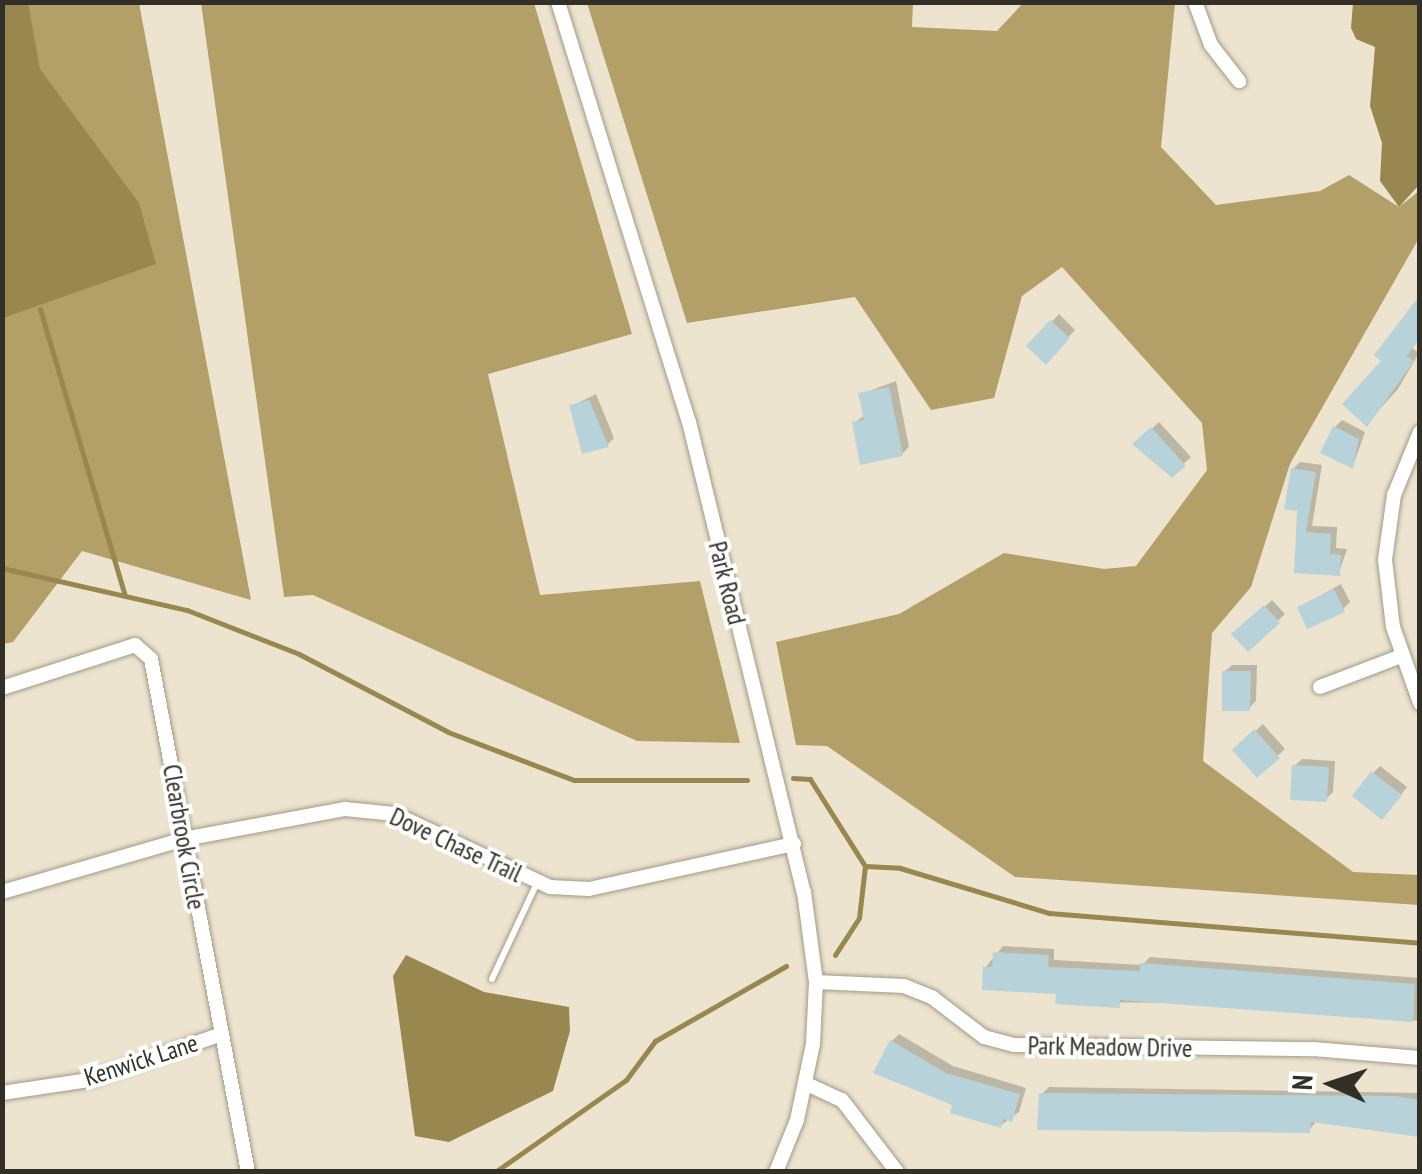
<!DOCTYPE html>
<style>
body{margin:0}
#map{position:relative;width:1422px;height:1174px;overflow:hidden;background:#ece4cf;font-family:"PT Sans Narrow",sans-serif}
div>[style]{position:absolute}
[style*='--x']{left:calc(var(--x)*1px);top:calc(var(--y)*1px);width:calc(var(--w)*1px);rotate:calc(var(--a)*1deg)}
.forest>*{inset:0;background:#b3a068}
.water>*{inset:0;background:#998750}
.shadow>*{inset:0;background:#0003}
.stream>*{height:5px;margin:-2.5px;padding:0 2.5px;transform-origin:2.5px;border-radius:2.5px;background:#998750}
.building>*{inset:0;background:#b8d2d9}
.roads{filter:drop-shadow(0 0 2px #a19a86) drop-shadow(0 0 2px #a19a86)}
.lane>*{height:6px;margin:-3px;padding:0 3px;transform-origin:3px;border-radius:3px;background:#fff}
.street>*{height:14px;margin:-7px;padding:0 7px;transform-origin:7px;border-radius:7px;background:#fff}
span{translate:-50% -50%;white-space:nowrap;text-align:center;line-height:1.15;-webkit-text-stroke:8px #fff;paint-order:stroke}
.street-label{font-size:25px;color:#312f26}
.frame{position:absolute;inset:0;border:5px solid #312f26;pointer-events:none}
.north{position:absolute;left:1282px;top:1034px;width:100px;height:100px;-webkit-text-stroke:8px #fff;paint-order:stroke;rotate:273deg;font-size:28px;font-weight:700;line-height:40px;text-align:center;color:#312f26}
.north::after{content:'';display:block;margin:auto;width:35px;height:45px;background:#312f26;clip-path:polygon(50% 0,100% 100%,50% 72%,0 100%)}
</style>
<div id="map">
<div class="forest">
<i style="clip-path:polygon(2px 3px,139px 3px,251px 600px,82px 551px,13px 642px,3px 644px)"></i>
<i style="clip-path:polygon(201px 3px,534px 3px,632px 334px,488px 374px,540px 595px,700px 581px,740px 743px,637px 741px,313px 595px,284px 597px)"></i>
<i style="clip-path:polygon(587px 3px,913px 3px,912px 27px,997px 31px,1023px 3px,1175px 3px,1161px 147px,1216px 205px,1320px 191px,1349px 175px,1399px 207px,1419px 191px,1419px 238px,1290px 464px,1251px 587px,1212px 633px,1203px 761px,1353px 872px,1419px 875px,1419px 905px,1015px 877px,827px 746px,796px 745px,776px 642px,899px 614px,1004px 553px,1104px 569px,1136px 566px,1207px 470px,1202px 423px,1062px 267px,1022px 296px,994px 398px,931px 410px,855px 297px,687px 323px)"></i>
</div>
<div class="water">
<i style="clip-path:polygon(2px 3px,28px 3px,40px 69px,139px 203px,156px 264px,3px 318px)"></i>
<i style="clip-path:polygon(1353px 3px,1419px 3px,1419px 185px,1399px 207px,1380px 181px,1382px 143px,1370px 106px,1375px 47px,1356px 39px,1351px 28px)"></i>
<i style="clip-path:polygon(406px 955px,484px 992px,569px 1007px,570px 1031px,553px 1091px,449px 1142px,415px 1136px,393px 976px)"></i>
</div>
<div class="shadow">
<i style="clip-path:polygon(1059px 314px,1075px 330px,1046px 361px,1029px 346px)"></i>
<i style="clip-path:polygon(1412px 348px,1419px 353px,1398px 389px,1367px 423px,1385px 360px)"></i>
<i style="clip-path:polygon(896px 381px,909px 447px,902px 454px,854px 423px,865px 415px,861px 394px)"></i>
<i style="clip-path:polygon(596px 394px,614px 438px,607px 445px,572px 406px)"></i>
<i style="clip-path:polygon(1342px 420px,1365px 432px,1353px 466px,1335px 427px)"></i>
<i style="clip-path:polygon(1159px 422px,1191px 457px,1172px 474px,1135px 444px)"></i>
<i style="clip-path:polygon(1300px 462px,1322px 465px,1312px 526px,1337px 527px,1336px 548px,1347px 549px,1339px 573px,1296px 571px,1300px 509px,1293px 469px)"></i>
<i style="clip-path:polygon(1341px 584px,1350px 602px,1343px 609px,1300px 607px)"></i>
<i style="clip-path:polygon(1272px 600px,1285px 614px,1248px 649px,1235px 634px)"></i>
<i style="clip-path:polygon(1232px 665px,1257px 665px,1256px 701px,1249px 708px,1224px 672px)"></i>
<i style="clip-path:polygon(1263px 724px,1285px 749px,1257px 775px,1235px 750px)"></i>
<i style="clip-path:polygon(1302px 759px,1335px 761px,1333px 792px,1326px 799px,1294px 766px)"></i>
<i style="clip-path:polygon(1380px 766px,1407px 787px,1389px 810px,1373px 773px)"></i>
<i style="clip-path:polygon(1003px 946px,1054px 949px,1054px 960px,1142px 965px,1150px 957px,1420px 978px,1420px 1021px,1203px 1003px,1058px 1002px,1059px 992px,985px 968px)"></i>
<i style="clip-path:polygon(899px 1034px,953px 1066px,1026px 1088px,1019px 1112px,1001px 1125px,955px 1103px,892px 1041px)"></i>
<i style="clip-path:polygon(1049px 1087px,1420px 1093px,1420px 1134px,1317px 1121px,1309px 1130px,1042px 1094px)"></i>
</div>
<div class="stream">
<i style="--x:40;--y:309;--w:299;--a:73.5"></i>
<i style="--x:2;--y:568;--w:190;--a:12.8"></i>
<i style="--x:187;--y:610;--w:120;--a:21.4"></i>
<i style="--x:299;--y:654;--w:168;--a:27.6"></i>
<i style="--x:448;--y:732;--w:135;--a:20.9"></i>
<i style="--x:574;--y:780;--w:173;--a:0"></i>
<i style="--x:793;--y:778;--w:17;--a:3"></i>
<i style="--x:810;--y:779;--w:103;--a:57.7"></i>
<i style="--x:865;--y:866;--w:52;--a:96.6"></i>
<i style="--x:859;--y:918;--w:44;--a:123"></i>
<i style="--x:865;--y:866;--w:35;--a:3"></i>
<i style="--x:900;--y:868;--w:156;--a:16.8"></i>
<i style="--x:1049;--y:913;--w:372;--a:4.6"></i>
<i style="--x:495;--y:1172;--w:160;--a:-35.1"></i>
<i style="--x:626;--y:1080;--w:49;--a:-53.4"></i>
<i style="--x:655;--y:1041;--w:151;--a:-29.8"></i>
</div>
<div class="building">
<i style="clip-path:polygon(1420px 295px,1420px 338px,1407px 356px,1414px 361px,1367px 427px,1342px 404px,1381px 361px,1374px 355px)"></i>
<i style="clip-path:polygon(1050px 320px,1070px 338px,1046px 365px,1026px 346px)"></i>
<i style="clip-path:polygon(889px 387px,903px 456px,860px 465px,852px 422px,864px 420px,858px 393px)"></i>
<i style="clip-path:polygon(589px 400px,609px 447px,582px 454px,569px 405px)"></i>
<i style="clip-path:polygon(1333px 426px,1359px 439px,1353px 469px,1320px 453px)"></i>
<i style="clip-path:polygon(1151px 427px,1186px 466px,1172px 478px,1132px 444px)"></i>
<i style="clip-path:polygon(1291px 468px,1316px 472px,1306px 532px,1331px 534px,1330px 554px,1341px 555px,1340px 576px,1294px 573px,1297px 511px,1284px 509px)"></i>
<i style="clip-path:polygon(1334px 589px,1345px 612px,1307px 629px,1297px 607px)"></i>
<i style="clip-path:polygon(1264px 605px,1280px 623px,1248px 652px,1231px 634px)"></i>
<i style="clip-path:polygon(1222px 671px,1251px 671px,1250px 711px,1222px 711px)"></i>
<i style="clip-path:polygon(1254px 729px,1280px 758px,1257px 778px,1232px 750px)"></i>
<i style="clip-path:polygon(1292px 765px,1329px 767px,1327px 802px,1290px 800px)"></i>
<i style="clip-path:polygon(1371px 771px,1402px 795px,1382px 820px,1352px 796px)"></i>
<i style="clip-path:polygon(993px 952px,1049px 955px,1048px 967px,1140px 971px,1140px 963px,1415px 984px,1413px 1022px,1120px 1000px,1120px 1008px,1055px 1004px,1056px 994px,982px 990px,983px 967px,992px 967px)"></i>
<i style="clip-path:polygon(890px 1040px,946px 1073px,1020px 1094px,1012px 1122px,1004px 1119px,1001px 1128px,950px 1113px,952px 1105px,873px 1073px)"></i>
<i style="clip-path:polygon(1039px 1093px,1395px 1096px,1420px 1100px,1420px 1137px,1311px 1122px,1310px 1133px,1037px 1130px)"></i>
</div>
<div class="roads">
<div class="lane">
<i style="--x:492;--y:979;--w:106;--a:-64.9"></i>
</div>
<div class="street">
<i style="--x:558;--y:2;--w:440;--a:72.7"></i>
<i style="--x:689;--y:422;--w:484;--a:76.3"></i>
<i style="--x:804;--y:892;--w:91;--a:82.4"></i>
<i style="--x:816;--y:982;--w:62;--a:92.8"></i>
<i style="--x:813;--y:1044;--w:78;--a:101.9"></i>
<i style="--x:797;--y:1120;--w:56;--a:112"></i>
<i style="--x:1195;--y:2;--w:46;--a:69.6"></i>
<i style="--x:1211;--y:45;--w:46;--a:52.1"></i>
<i style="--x:1420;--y:432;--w:68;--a:112.4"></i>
<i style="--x:1394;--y:495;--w:66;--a:97.9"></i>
<i style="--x:1385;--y:560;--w:67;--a:83.2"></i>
<i style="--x:1393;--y:627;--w:81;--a:70.4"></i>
<i style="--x:1320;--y:687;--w:87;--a:-20.9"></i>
<i style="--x:2;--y:688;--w:140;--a:-17.9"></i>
<i style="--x:135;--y:645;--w:21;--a:41"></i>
<i style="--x:151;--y:659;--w:522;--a:79.29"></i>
<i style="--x:2;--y:892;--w:190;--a:-16.2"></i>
<i style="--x:184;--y:839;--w:164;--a:-10.6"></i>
<i style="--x:345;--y:809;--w:50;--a:5.7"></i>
<i style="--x:395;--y:814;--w:171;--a:25.2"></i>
<i style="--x:550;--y:887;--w:39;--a:3"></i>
<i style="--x:589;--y:889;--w:210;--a:-12.4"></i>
<i style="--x:816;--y:982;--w:88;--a:2.6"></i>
<i style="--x:904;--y:986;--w:31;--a:22"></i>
<i style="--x:933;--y:998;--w:64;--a:37.4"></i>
<i style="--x:984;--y:1037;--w:31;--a:15"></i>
<i style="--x:1014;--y:1045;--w:299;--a:0.8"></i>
<i style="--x:1313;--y:1049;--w:107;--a:4.8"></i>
<i style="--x:807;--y:1084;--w:38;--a:25"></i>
<i style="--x:842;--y:1100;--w:91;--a:52.6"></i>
<i style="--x:2;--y:1093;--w:88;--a:-8.5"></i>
<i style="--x:89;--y:1080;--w:138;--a:-19.1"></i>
</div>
</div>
<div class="street-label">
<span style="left:727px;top:583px;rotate:76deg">Park Road</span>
<span style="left:184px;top:837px;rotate:80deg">Clearbrook Circle</span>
<span style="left:456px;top:845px;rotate:25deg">Dove Chase Trail</span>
<span style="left:1110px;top:1047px;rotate:1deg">Park Meadow Drive</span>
<span style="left:141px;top:1060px;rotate:-18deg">Kenwick Lane</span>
</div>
<div class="frame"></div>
<div class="north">N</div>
</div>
